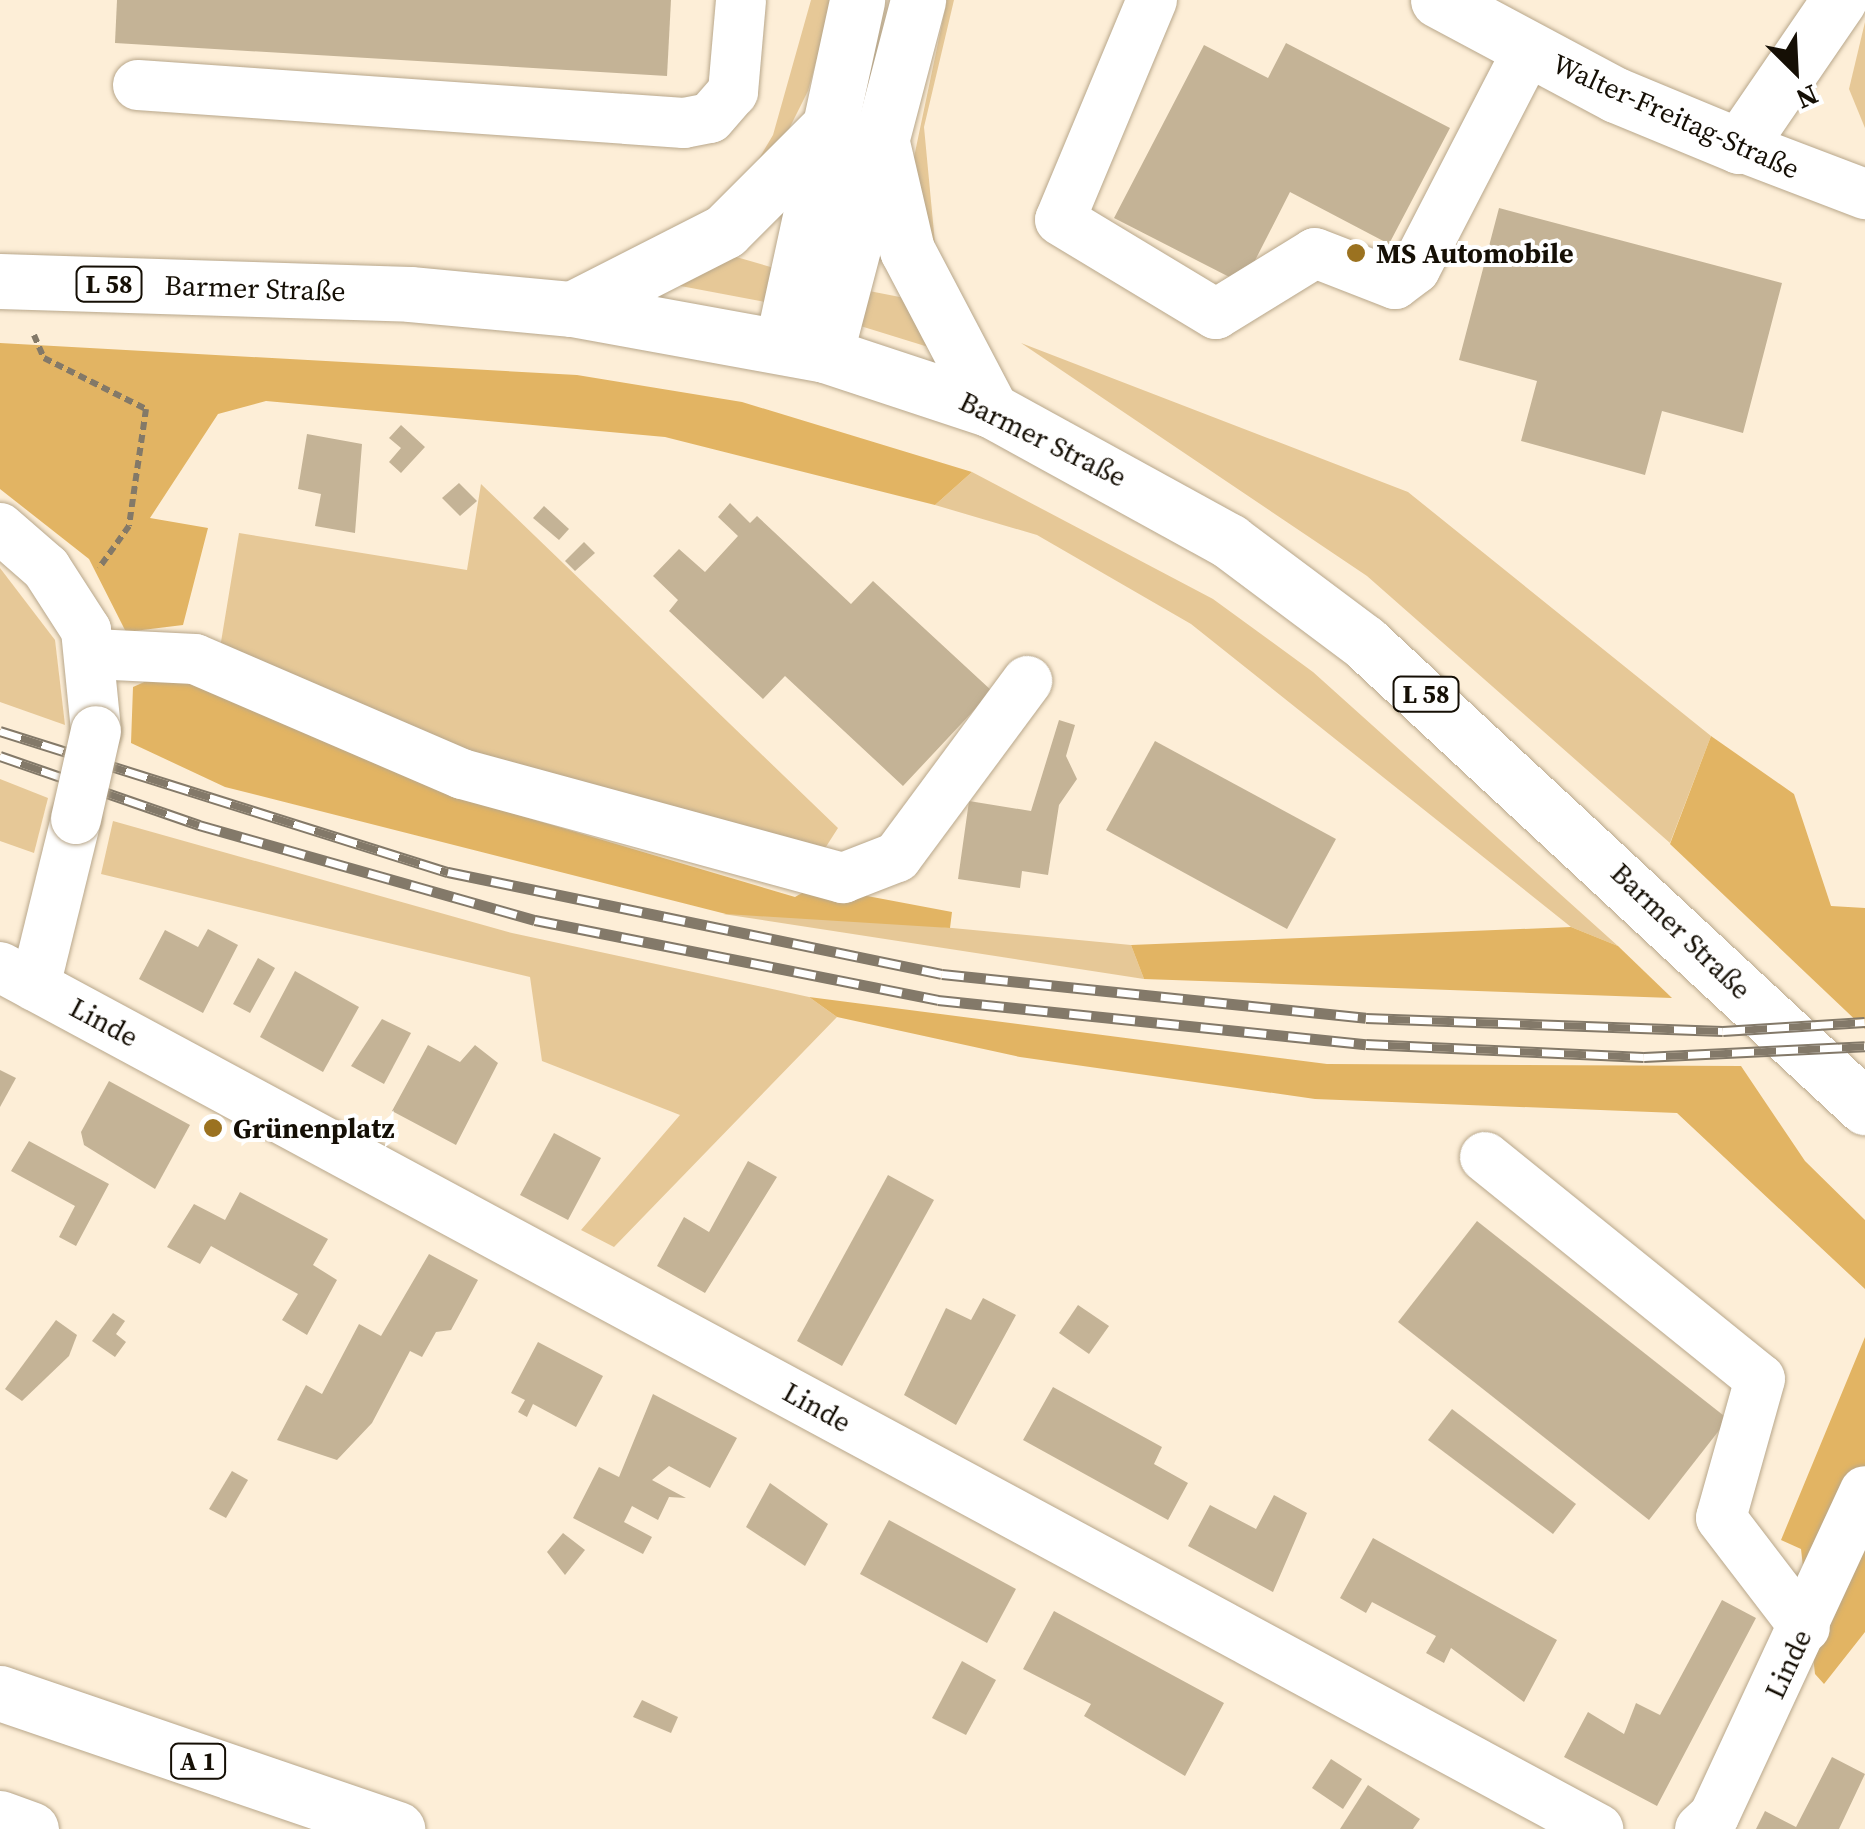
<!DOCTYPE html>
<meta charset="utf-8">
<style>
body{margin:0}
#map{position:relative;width:1865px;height:1829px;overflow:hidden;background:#fdeed7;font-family:"Source Serif 4",serif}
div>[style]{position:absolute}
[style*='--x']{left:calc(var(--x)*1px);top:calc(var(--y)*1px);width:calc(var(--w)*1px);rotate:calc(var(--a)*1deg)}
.green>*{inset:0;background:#e6c897}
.forest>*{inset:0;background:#e2b463}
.building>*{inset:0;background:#c4b396}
.path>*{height:6px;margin-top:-3px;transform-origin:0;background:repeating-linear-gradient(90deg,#837968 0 8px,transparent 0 13px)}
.roads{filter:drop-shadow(0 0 2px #b8a78b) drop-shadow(0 0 2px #b8a78b)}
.minor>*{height:50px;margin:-25px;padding:0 25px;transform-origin:25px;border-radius:25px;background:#fff}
.major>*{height:55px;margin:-27.5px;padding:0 27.5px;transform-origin:27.5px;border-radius:27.5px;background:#fff}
.highway>*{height:55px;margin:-27.5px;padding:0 27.5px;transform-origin:27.5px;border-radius:27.5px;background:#fff}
.rail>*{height:11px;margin-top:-5.5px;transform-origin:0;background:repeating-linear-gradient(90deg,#fff 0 22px,#837969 0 44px);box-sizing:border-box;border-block:2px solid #837969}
.bridges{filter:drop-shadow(0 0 2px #b8a78b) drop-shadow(0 0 2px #b8a78b)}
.minor-bridge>*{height:50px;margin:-25px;padding:0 25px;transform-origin:25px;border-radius:25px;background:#fff}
.dots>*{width:28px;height:28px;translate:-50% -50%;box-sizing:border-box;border:5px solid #fff;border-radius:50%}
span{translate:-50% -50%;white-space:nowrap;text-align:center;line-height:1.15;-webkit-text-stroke:8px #fff;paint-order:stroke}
.shield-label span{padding:2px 8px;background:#fff;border:2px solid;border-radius:8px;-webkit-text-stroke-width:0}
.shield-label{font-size:25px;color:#150f05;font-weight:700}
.street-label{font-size:28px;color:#150f05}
.poi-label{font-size:28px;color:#150f05;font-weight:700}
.left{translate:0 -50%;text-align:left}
.north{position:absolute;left:1745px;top:20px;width:100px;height:100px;-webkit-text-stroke:8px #fff;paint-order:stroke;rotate:156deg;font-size:28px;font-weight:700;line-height:40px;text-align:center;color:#150f05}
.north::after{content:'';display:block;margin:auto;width:35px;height:45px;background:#150f05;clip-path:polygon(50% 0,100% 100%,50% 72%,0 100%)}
</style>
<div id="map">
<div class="green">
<i style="clip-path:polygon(811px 0,833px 0,808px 91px,782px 143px,754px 167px,773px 135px)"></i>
<i style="clip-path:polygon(947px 0,954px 0,924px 127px,936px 254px,913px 162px)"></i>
<i style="clip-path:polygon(1865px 22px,1865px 128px,1849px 89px)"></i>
<i style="clip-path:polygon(726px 254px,774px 268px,765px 302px,670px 284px)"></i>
<i style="clip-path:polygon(864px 290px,905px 298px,938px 350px,854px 324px)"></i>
<i style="clip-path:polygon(1021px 343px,1408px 492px,1711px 736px,1670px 843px,1367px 576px)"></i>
<i style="clip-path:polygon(972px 472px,1213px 599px,1313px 672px,1618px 946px,1571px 927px,1191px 624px,1037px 535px,935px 505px)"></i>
<i style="clip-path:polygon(481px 484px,838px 828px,822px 853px,600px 796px,353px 713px,220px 648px,239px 533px,467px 570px)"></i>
<i style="clip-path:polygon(0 568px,55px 640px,65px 725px,0 702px)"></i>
<i style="clip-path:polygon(0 779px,48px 798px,34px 853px,0 841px)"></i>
<i style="clip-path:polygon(113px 821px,512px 933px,809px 997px,837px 1017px,614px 1247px,581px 1230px,680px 1115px,542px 1061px,530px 977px,101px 874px)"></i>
<i style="clip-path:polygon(794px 913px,1131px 945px,1144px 979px,723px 914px)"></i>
</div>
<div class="forest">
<i style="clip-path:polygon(0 343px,577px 375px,742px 402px,972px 472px,935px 505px,665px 437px,266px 401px,218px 414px,150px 518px,208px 528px,183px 625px,126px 632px,89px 559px,0 489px)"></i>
<i style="clip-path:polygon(169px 671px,505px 811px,795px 897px,814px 886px,952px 912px,950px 928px,726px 914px,225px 787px,131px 743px,133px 687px)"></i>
<i style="clip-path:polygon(1711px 736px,1794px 794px,1831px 906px,1865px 908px,1865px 1029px,1670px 844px)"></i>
<i style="clip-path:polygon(1571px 927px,1618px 946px,1672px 998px,1144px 979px,1131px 945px)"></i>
<i style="clip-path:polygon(809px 997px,1327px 1064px,1741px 1066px,1805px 1161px,1865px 1220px,1865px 1289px,1677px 1113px,1315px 1099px,1020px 1057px,837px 1017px)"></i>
<i style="clip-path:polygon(1865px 1337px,1865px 1632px,1824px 1684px,1815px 1674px,1801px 1549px,1781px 1540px)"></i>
</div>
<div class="building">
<i style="clip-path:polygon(117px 0,671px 0,667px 76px,115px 43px)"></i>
<i style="clip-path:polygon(1286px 43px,1450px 128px,1389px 244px,1290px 192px,1243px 284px,1114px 218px,1204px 45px,1268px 78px)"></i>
<i style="clip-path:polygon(1499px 208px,1782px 283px,1743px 433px,1662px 411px,1645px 475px,1521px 441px,1537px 381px,1459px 360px)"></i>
<i style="clip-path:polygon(401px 425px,425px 447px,401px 473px,389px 462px,401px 448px,389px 438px)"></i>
<i style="clip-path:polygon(307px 434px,362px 444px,355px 533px,315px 526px,321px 494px,298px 489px)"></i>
<i style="clip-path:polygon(459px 483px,477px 501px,460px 516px,442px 498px)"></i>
<i style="clip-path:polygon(730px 503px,750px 523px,757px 516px,851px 604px,873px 581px,992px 691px,903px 786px,785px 676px,763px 699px,669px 611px,678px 600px,653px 576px,679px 549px,705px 572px,738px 536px,718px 517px)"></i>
<i style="clip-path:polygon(544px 506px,569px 529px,559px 540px,533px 518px)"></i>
<i style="clip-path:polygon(584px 542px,595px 553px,575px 571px,565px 561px)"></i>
<i style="clip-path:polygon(1059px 720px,1075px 725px,1066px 756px,1077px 779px,1059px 805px,1048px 875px,1022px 871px,1020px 888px,958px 879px,969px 801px,1031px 811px)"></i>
<i style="clip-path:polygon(1155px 741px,1336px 839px,1287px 929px,1106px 830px)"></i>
<i style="clip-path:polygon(208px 929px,238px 945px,203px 1013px,139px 979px,165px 930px,198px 947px)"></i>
<i style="clip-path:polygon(258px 958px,275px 968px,250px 1013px,233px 1004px)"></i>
<i style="clip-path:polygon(295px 971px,359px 1007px,323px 1072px,260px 1037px)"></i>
<i style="clip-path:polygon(382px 1019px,411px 1033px,384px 1084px,351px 1066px)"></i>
<i style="clip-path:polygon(428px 1045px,460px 1062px,475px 1045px,498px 1063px,456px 1145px,392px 1111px)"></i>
<i style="clip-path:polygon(0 1070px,16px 1078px,0 1107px)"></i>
<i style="clip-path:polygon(109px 1081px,190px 1125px,155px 1189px,84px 1145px,81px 1132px)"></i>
<i style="clip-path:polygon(554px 1133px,601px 1158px,568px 1220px,520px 1195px)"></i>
<i style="clip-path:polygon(29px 1141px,109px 1184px,76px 1246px,59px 1237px,75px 1206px,11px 1171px)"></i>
<i style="clip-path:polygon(748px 1161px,777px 1177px,705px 1293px,657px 1266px,684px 1217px,709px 1232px)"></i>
<i style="clip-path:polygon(888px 1175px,934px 1200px,842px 1366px,797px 1341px)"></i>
<i style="clip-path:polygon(240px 1192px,328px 1239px,313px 1265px,337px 1280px,307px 1335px,282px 1320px,298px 1294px,211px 1246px,200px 1264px,167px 1247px,194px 1204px,225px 1220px)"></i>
<i style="clip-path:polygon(1477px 1221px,1728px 1419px,1649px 1520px,1398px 1322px)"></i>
<i style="clip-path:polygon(429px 1254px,478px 1280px,451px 1330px,436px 1332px,422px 1357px,410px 1351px,372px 1423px,337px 1460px,277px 1440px,306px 1385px,322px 1394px,359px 1324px,381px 1336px)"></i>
<i style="clip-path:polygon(983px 1298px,1016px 1315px,956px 1425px,904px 1395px,946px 1308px,971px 1320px)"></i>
<i style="clip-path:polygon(1078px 1305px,1109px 1326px,1089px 1354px,1059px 1333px)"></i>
<i style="clip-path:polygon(113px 1313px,125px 1321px,116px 1334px,126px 1342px,115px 1357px,92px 1341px)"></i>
<i style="clip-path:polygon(56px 1320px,77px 1335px,69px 1356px,22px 1401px,5px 1389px)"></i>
<i style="clip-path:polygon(538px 1342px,603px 1376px,576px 1427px,533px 1404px,527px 1417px,518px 1412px,525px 1400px,511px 1393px)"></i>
<i style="clip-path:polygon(1053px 1387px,1162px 1447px,1154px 1464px,1188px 1483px,1168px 1520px,1023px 1440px)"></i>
<i style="clip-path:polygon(653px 1394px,737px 1438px,710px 1488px,669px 1466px,652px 1480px,686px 1498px,669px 1497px,658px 1520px,632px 1506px,624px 1522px,652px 1537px,643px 1554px,573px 1518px,599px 1467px,619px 1477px)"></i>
<i style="clip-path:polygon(1452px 1409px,1576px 1504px,1553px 1534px,1428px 1440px)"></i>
<i style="clip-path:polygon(232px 1471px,248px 1480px,226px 1518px,209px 1509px)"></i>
<i style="clip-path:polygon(770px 1483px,828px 1524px,805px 1566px,746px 1527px)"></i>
<i style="clip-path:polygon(1274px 1495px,1307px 1513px,1273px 1592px,1188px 1546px,1210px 1505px,1256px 1529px)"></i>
<i style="clip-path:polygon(889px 1520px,1016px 1589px,987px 1643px,860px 1574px)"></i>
<i style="clip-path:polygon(563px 1533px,585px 1550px,565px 1575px,547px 1552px)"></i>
<i style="clip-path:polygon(1373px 1538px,1557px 1640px,1524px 1702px,1451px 1648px,1444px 1663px,1426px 1653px,1436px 1636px,1372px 1602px,1366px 1613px,1340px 1598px)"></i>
<i style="clip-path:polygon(1722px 1600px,1756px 1618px,1657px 1806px,1564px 1757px,1588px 1712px,1624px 1734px,1636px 1703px,1660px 1715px)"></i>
<i style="clip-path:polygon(1054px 1611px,1224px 1703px,1185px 1776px,1084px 1716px,1091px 1704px,1023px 1669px)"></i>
<i style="clip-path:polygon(962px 1661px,996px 1680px,966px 1735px,932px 1718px)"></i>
<i style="clip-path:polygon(642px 1700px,678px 1717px,671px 1733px,633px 1717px)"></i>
<i style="clip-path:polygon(1832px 1757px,1865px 1774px,1839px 1829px,1756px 1829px,1765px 1811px,1796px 1827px)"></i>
<i style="clip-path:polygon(1331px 1759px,1362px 1779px,1343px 1809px,1312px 1788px)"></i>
<i style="clip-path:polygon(1368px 1785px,1420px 1819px,1413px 1829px,1340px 1829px)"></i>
</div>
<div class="path">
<i style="--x:34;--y:335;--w:25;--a:67"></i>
<i style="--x:44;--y:358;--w:114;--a:26.6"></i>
<i style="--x:146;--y:409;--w:118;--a:98.3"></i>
<i style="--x:129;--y:526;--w:52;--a:125.5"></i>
</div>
<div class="roads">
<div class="minor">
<i style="--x:1152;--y:0;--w:238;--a:112.7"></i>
<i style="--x:1060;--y:220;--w:182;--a:31.1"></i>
<i style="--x:1216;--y:314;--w:116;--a:-31.6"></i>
<i style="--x:1315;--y:253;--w:86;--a:21.2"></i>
<i style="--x:1395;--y:284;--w:25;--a:-37"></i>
<i style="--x:1415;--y:269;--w:246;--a:-62.7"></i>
<i style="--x:138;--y:85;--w:547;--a:3.98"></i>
<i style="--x:684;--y:123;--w:26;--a:-11"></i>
<i style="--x:710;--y:118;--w:35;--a:-49"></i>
<i style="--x:733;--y:92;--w:92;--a:-85"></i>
<i style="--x:1739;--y:146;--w:135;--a:20.9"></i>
<i style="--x:0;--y:528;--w:61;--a:41"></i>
<i style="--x:46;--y:568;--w:74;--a:57.2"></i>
<i style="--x:86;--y:630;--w:101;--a:84.3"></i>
<i style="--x:93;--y:654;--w:102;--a:2.8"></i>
<i style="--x:195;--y:659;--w:291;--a:23.3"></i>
<i style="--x:462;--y:774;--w:395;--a:15.3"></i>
<i style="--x:843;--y:878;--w:58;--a:-21.3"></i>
<i style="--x:897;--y:857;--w:219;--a:-53.5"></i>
<i style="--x:0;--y:967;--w:1816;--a:28.34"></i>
<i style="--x:35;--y:986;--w:172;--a:-76.2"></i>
<i style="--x:1485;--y:1157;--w:353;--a:38.9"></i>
<i style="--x:1760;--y:1379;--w:144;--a:105.7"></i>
<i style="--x:1721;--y:1518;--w:138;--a:52.6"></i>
<i style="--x:1700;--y:1829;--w:19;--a:-43"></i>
<i style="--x:1714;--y:1816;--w:358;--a:-65.1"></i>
</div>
<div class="major">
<i style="--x:1438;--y:0;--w:202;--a:28.1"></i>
<i style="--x:1616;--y:95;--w:133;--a:22.5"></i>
<i style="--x:1739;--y:146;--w:177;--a:-55.6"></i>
<i style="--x:883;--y:147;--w:106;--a:76.9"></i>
<i style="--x:907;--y:250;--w:181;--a:62.3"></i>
<i style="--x:0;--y:281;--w:410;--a:1.8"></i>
<i style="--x:410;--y:294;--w:163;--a:5.3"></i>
<i style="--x:572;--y:309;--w:257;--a:10.3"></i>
<i style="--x:825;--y:355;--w:175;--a:18.3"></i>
<i style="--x:991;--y:410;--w:272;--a:28.8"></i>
<i style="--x:1229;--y:541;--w:169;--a:36.8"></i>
<i style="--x:1364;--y:642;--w:684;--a:42.87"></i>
<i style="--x:572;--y:309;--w:172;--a:-27"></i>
<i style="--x:725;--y:231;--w:140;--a:-45"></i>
<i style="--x:782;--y:345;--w:353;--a:-77.7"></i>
<i style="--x:825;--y:355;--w:367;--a:-75.3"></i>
</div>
<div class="highway">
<i style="--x:0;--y:1693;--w:420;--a:18.9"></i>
<i style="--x:0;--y:1818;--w:33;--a:20"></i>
</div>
</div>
<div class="rail">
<i style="--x:0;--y:731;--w:470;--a:17.5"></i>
<i style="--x:448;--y:872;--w:504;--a:11.67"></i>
<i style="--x:942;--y:974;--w:426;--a:5.9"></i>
<i style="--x:1366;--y:1018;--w:357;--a:2.1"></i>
<i style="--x:1723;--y:1031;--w:142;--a:-3.6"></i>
<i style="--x:0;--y:756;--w:211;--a:19.1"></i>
<i style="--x:199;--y:825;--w:349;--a:15.8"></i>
<i style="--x:535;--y:920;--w:411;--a:11.2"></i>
<i style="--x:938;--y:1000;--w:430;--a:5.9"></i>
<i style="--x:1366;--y:1044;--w:278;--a:2.7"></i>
<i style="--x:1644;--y:1057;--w:221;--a:-2.8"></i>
</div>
<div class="bridges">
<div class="minor-bridge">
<i style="--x:76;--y:819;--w:90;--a:-77.2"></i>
</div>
</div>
<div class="dots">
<i style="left:1356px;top:253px;background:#9b7220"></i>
<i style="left:213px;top:1128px;background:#9b7220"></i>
</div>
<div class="shield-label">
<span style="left:109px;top:284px">L 58</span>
<span style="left:1426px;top:694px">L 58</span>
<span style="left:198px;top:1761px">A 1</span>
</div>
<div class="street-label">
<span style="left:1676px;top:116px;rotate:24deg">Walter-Freitag-Straße</span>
<span style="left:255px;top:288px;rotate:2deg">Barmer Straße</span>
<span style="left:1043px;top:439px;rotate:26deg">Barmer Straße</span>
<span style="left:1681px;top:931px;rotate:44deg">Barmer Straße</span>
<span style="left:104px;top:1022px;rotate:28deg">Linde</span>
<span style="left:817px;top:1407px;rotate:29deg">Linde</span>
<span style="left:1788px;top:1664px;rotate:-65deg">Linde</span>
</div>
<div class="poi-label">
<span class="left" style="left:1376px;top:253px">MS Automobile</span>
<span class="left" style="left:233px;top:1128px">Grünenplatz</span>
</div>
<div class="north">N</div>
</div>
